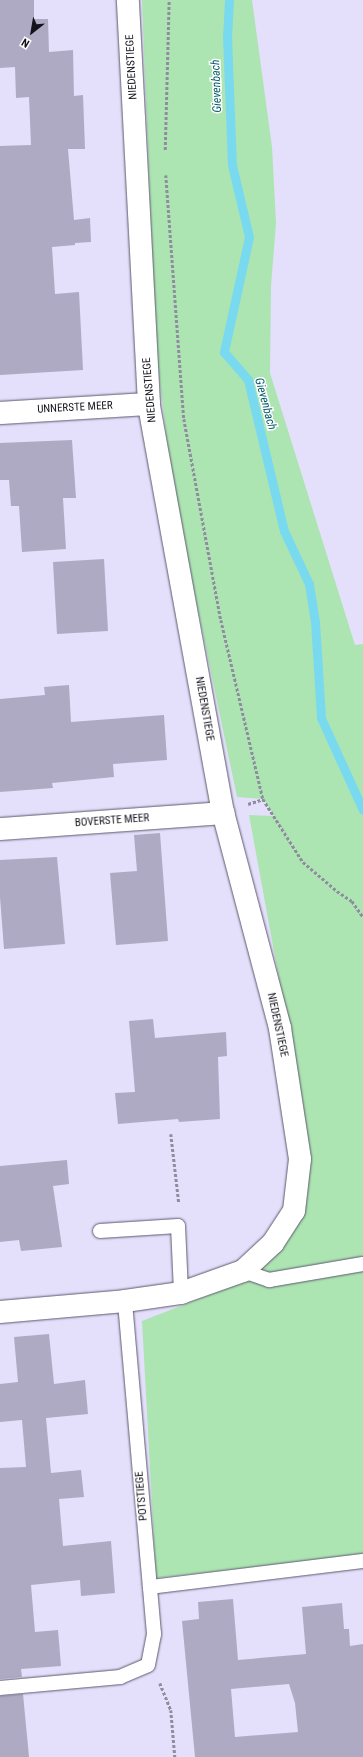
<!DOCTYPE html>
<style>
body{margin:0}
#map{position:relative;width:363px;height:1757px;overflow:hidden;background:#e4dffa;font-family:"Roboto Condensed",sans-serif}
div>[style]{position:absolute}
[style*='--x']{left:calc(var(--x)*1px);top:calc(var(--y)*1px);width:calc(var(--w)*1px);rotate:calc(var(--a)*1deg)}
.green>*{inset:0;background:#ace5b2}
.stream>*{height:9px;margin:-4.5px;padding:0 4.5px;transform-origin:4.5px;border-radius:4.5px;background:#79daef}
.building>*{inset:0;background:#afaac3}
.path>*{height:2.5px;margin-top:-1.25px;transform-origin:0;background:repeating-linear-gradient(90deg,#8f8c9f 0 3px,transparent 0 5px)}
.roads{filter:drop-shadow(0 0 1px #5d586f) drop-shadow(0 0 1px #5d586f)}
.service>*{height:14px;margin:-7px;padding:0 7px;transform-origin:7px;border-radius:7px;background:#fff}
.minor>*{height:22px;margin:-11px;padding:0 11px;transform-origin:11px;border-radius:11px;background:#fff}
span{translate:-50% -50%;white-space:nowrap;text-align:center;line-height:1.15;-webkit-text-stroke:3px #fff;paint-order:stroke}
.street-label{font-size:11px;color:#14121b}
.water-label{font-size:12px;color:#005a68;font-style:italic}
.north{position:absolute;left:12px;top:12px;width:40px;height:40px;-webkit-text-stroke:3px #fff;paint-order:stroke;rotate:211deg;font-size:11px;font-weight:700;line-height:16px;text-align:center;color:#14121b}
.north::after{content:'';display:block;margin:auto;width:14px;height:18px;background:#14121b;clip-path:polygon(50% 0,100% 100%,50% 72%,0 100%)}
</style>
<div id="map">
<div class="green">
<i style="clip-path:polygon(142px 0,252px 0,272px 147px,276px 223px,271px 286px,270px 373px,355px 645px,363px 644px,363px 1555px,156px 1578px,142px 1321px,245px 1281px,301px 1215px,288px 1028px,249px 815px,274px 816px,263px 799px,237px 797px,188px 562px,167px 441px,156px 351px)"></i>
</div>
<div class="stream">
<i style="--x:229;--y:0;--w:36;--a:93"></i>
<i style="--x:227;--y:36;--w:129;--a:87.8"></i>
<i style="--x:232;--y:165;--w:74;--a:76.7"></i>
<i style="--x:249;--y:237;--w:118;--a:102.3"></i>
<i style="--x:224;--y:352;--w:37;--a:49"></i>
<i style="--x:248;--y:380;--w:155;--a:76.6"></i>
<i style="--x:284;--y:531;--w:59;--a:64.7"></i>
<i style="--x:309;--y:584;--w:38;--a:81"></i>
<i style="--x:315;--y:622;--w:96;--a:86.4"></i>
<i style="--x:321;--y:718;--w:101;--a:65.5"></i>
</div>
<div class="building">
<i style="clip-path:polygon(0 0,34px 0,34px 19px,48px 19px,49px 52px,73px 50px,74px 96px,83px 95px,85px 149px,68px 149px,74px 220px,90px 218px,91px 242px,75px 243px,75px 245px,52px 247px,55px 294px,79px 292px,83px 370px,0 375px,0 146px,31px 145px,29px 97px,16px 98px,15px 67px,0 68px)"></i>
<i style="clip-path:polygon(72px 440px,76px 498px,63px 498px,66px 549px,22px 552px,19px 506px,11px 506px,9px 480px,0 480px,0 443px)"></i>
<i style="clip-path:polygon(104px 559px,108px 631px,57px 634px,53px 562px)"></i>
<i style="clip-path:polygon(69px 685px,71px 722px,164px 715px,167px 760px,113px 764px,114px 777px,52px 783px,53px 788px,0 792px,0 699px,45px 695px,44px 687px)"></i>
<i style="clip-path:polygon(160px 833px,168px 941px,116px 945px,110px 873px,137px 871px,134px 835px)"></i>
<i style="clip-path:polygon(57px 857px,65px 944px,4px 949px,0 897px,0 860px)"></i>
<i style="clip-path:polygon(153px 1019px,155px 1038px,226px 1032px,227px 1056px,218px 1057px,220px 1119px,179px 1122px,178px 1119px,118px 1124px,115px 1093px,135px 1092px,129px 1021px)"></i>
<i style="clip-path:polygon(67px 1160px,69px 1184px,53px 1186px,62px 1247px,21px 1251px,19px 1240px,0 1242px,0 1166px)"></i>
<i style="clip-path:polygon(49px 1334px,54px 1384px,85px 1380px,88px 1414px,46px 1418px,51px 1473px,81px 1470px,84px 1497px,59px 1499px,63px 1546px,111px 1541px,115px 1593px,81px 1596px,80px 1580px,31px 1585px,35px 1632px,58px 1630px,61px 1666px,21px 1669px,22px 1677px,0 1679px,0 1468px,26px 1467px,22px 1420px,0 1422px,0 1384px,18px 1382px,14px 1337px)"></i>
<i style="clip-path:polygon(evenodd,233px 1599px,238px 1660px,306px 1654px,302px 1607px,342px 1603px,344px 1629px,349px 1629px,350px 1646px,363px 1644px,363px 1757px,195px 1757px,182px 1621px,199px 1619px,198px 1602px,233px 1599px,289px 1684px,295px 1703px,298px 1732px,235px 1737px,231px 1689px,289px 1684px)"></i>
<i style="clip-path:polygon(23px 1694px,29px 1757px,0 1757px,0 1696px)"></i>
</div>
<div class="path">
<i style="--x:165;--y:150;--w:150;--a:-88.5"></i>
<i style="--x:166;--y:175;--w:245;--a:85.8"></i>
<i style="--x:184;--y:419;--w:204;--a:79.6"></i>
<i style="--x:221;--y:620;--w:184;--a:76.8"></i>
<i style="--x:263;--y:799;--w:75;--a:57.6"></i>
<i style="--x:303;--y:862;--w:45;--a:40.5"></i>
<i style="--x:337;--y:891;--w:18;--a:34"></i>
<i style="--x:352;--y:901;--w:19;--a:55"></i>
<i style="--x:248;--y:804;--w:16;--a:-18"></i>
<i style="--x:171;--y:1134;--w:69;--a:83.4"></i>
<i style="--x:160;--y:1683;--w:29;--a:68"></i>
<i style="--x:171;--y:1710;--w:47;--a:85.1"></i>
</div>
<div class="roads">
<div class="service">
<i style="--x:100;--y:1231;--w:78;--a:-3.7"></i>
<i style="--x:178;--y:1226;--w:67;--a:87.4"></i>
<i style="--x:243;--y:1271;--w:28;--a:19"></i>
<i style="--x:269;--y:1280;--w:95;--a:-9.7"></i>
<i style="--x:150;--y:1587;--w:215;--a:-7"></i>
<i style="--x:0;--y:1688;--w:121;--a:-5.2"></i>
<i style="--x:120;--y:1677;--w:30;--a:-23"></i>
<i style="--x:148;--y:1665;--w:32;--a:-79"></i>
<i style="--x:154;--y:1634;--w:334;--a:-95"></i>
</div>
<div class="minor">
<i style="--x:0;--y:413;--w:149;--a:-3.5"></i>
<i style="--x:0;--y:829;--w:224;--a:-4.1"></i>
<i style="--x:0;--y:1312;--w:125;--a:-5"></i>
<i style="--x:125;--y:1301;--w:57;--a:-8.1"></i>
<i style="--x:181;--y:1293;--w:66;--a:-19.5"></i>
<i style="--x:243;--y:1271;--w:41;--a:-43"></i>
<i style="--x:273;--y:1243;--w:38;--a:-57"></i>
<i style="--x:294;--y:1211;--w:52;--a:-83.4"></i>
<i style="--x:300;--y:1159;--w:133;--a:-98.7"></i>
<i style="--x:280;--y:1028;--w:222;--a:-104.8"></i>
<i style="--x:223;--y:813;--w:416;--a:-100.3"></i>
<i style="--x:149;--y:404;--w:405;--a:-93"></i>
</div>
</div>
<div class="street-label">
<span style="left:132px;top:67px;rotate:-93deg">NIEDENSTIEGE</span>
<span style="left:150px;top:390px;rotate:-95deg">NIEDENSTIEGE</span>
<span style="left:75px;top:408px;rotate:-3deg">UNNERSTE MEER</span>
<span style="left:204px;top:709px;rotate:80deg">NIEDENSTIEGE</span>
<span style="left:112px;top:821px;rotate:-4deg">BOVERSTE MEER</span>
<span style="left:277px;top:1025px;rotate:78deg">NIEDENSTIEGE</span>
<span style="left:142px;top:1496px;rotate:-95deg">POTSTIEGE</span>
</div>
<div class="water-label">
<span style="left:217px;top:86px;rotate:-92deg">Gievenbach</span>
<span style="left:265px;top:404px;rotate:75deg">Gievenbach</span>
</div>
<div class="north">N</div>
</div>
